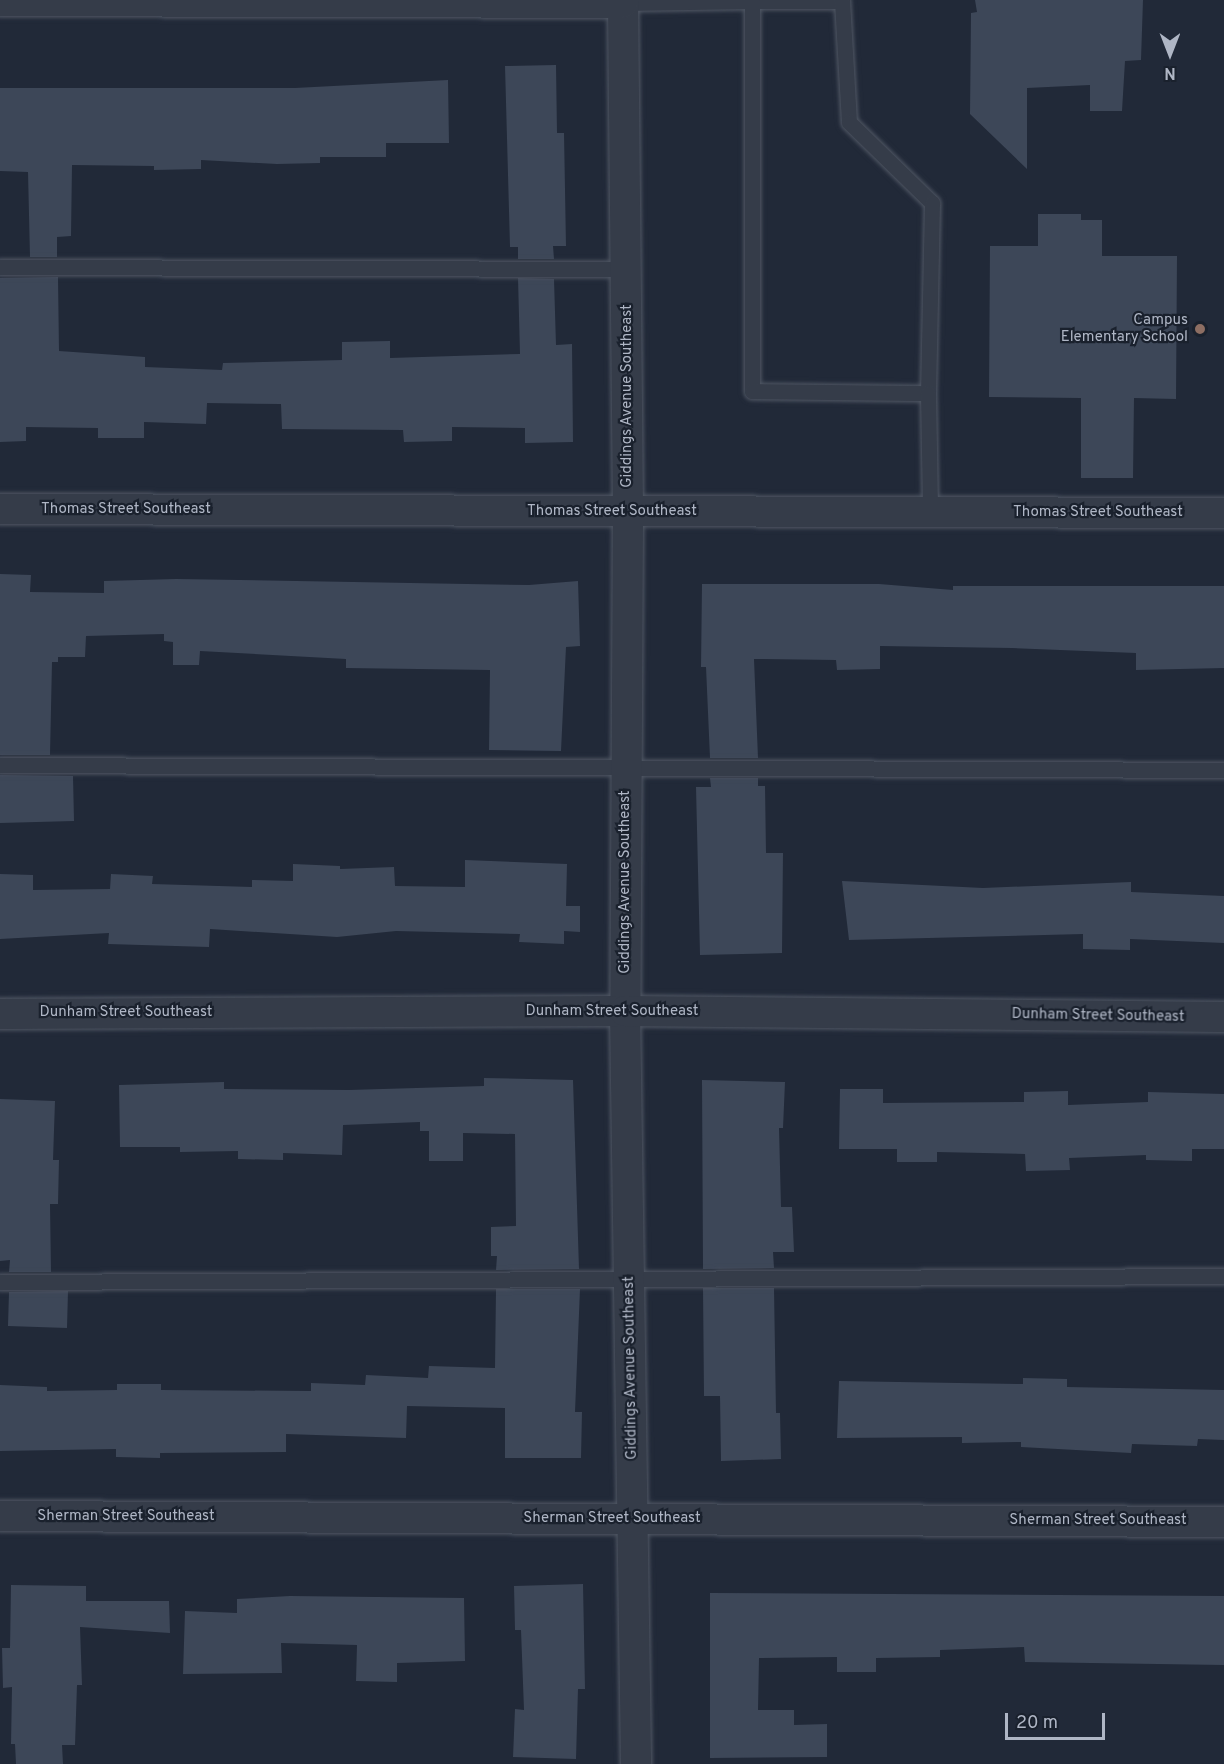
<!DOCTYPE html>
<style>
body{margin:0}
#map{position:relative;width:1224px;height:1764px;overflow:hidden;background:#212938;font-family:Overpass,sans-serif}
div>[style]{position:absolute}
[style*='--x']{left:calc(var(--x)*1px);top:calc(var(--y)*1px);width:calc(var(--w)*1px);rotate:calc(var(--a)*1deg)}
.building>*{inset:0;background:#3d4758}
.roads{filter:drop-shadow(0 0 2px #4f5663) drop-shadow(0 0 2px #4f5663)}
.service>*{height:15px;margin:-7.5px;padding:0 7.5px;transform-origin:7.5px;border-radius:7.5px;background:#353c49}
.minor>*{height:30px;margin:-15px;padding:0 15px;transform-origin:15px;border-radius:15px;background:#353c49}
.dots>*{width:16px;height:16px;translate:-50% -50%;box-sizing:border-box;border:3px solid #1a212d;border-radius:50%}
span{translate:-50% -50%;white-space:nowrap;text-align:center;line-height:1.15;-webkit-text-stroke:4.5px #1a212d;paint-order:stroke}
.poi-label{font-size:15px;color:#afb6c5}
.right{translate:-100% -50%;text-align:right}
.street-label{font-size:15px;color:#afb6c5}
.north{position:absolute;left:1140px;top:24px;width:60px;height:60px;-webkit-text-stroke:4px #1a212d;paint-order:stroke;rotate:180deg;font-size:16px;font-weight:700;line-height:24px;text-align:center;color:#afb6c5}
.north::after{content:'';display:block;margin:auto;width:21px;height:27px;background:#afb6c5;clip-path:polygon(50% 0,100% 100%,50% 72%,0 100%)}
.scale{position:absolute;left:1005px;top:1713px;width:100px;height:27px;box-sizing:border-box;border:3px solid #afb6c5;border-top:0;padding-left:8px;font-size:18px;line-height:21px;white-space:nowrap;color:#afb6c5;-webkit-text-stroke:4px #1a212d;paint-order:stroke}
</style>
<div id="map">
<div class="building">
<i style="clip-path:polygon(975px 0,1143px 0,1141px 60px,1125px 61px,1122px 111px,1090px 111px,1090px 85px,1027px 88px,1027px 169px,970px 114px,971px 13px,977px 12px)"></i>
<i style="clip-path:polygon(556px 65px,557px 133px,564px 133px,566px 246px,553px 246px,554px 259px,518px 259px,518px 247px,510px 247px,505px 66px)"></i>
<i style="clip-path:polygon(448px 80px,449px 143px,386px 143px,386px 157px,320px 157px,320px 163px,277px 164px,201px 160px,201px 169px,154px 170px,154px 166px,72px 165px,71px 236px,57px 237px,57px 257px,30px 257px,28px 172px,0 171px,0 88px,295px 88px)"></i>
<i style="clip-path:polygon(1038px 214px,1081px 214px,1081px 220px,1102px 220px,1102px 256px,1177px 256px,1176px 399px,1134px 398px,1133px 478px,1081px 478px,1081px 398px,989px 397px,990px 246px,1038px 246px)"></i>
<i style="clip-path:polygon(58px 277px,59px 351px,145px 357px,145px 367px,222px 370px,223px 363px,342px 360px,342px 342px,390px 341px,390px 358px,520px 354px,518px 278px,554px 279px,556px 345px,572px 344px,573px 442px,525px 443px,525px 428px,452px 427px,452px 441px,404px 442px,403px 430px,282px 429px,281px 404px,207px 403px,206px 424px,144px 422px,144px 438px,98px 438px,98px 428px,26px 427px,26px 441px,0 442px,0 278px)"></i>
<i style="clip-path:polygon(0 574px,31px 575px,30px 592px,104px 593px,104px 581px,176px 579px,529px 585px,578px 581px,580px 646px,566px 647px,561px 751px,489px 750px,490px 670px,346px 668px,346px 659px,200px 651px,199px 665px,173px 665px,173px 642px,164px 641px,164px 634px,86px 636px,85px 657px,58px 657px,58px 662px,52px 662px,50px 755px,0 755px)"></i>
<i style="clip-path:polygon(702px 584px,879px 584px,953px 590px,953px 586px,1224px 586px,1224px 668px,1136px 670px,1136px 653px,1012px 648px,880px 646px,880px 669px,837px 670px,836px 660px,754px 659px,758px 758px,710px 758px,706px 667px,701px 667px)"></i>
<i style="clip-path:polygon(0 775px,73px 776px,74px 821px,0 823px)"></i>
<i style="clip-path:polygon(710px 778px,758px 778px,758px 786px,765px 786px,766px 853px,783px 853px,782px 953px,700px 955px,696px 787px,711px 787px)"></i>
<i style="clip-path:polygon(465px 860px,567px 864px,566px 906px,580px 906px,580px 932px,564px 931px,564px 944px,519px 942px,520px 934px,396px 931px,337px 937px,210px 929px,209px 947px,108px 944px,109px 933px,0 939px,0 874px,33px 875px,33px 890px,110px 889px,111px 874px,153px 876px,152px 884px,252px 887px,252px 880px,293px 881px,293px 864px,340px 866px,340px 869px,394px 867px,395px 886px,465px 887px)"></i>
<i style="clip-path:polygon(842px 881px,983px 888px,1131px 882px,1131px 892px,1224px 896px,1224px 943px,1130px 939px,1130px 950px,1083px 949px,1083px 934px,849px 940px)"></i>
<i style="clip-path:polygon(484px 1078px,573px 1080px,579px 1269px,496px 1270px,497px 1256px,491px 1256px,491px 1227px,516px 1226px,515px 1134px,463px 1133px,463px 1161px,429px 1161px,429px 1131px,420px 1131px,420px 1122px,343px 1125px,342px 1155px,283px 1153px,283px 1160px,238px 1159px,238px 1151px,180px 1152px,180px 1147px,120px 1147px,119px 1085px,224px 1082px,224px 1089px,349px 1090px,484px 1086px)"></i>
<i style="clip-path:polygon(702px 1080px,785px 1082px,783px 1128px,779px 1128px,781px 1207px,792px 1207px,794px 1252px,773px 1252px,774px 1268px,703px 1269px)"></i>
<i style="clip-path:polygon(840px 1089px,883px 1089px,883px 1103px,1024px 1102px,1024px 1092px,1068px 1091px,1068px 1105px,1148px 1102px,1148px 1092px,1224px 1094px,1224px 1149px,1192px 1149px,1192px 1161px,1146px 1160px,1146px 1155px,1069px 1158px,1070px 1170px,1026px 1171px,1025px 1154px,937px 1152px,937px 1162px,897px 1162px,897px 1149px,839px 1149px)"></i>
<i style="clip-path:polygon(0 1099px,55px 1101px,53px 1160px,59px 1160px,58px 1204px,50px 1204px,51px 1272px,9px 1272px,10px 1260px,0 1261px)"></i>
<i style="clip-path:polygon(703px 1288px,774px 1288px,776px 1413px,780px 1413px,781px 1459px,721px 1461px,720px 1396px,704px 1396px)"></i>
<i style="clip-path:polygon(496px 1289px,580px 1289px,575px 1412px,582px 1412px,581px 1458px,505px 1458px,505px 1408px,407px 1406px,406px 1438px,286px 1434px,286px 1452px,160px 1453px,160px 1458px,116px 1457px,116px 1449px,0 1451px,0 1385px,47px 1387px,47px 1391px,117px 1390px,117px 1384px,161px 1384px,161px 1390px,311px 1391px,311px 1383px,365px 1385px,366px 1375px,428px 1378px,429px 1366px,495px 1368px)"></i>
<i style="clip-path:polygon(68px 1291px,67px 1328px,8px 1326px,9px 1292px)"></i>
<i style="clip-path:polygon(1023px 1378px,1067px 1379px,1067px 1387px,1224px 1390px,1224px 1440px,1198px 1439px,1197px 1446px,1132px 1444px,1131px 1453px,1021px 1447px,1021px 1442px,962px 1443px,962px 1437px,837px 1438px,839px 1381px,1023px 1384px)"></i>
<i style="clip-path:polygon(583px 1584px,585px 1689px,578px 1689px,576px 1759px,513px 1757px,515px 1709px,524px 1710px,521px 1630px,515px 1630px,514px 1586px)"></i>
<i style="clip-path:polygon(11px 1585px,86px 1586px,86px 1601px,169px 1601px,170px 1633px,80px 1627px,82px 1685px,77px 1685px,75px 1745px,62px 1745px,63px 1764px,16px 1764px,15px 1744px,11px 1744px,12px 1687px,3px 1688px,2px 1648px,10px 1648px)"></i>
<i style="clip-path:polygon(710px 1593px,1224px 1596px,1224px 1665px,1025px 1662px,1024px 1647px,940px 1650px,940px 1657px,876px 1658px,876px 1672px,837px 1672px,837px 1657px,759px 1658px,758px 1710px,794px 1710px,794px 1725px,827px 1724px,827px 1757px,710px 1758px)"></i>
<i style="clip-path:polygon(290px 1596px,464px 1598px,465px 1661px,397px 1663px,397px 1682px,356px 1681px,357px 1645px,281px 1643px,282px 1673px,183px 1674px,185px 1611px,237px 1613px,237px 1599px)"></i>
</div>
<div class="roads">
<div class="service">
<i style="--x:752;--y:1;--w:90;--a:0"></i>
<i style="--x:842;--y:1;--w:121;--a:86.7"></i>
<i style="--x:849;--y:122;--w:116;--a:44.3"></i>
<i style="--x:932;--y:203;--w:190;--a:91.2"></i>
<i style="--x:623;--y:3;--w:129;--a:-0.9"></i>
<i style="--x:752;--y:1;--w:390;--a:90"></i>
<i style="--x:752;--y:391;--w:176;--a:0.7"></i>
<i style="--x:928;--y:393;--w:119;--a:89"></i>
<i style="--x:0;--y:267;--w:627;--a:0.18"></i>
<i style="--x:0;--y:765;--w:1224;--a:0.23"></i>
<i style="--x:0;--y:1282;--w:1224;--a:-0.28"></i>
</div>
<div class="minor">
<i style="--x:623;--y:0;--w:512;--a:89.44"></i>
<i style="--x:628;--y:512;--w:499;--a:90.3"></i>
<i style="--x:625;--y:1011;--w:753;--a:89.16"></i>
<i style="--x:0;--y:1;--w:623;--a:0.18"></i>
<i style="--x:0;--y:509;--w:1224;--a:0.19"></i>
<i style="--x:0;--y:1014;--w:625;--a:-0.28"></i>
<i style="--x:625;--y:1011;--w:599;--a:0.57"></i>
<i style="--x:0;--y:1516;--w:1224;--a:0.28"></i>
</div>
</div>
<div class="dots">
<i style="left:1200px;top:329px;background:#8d6e63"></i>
</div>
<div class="poi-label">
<span class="right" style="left:1188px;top:329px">Campus<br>Elementary School</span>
</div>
<div class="street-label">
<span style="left:628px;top:396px;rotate:-90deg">Giddings Avenue Southeast</span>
<span style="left:126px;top:510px">Thomas Street Southeast</span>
<span style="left:612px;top:512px">Thomas Street Southeast</span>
<span style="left:1098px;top:513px">Thomas Street Southeast</span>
<span style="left:626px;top:882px;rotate:-90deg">Giddings Avenue Southeast</span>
<span style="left:612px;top:1012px">Dunham Street Southeast</span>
<span style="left:126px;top:1013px">Dunham Street Southeast</span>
<span style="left:1098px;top:1016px;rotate:1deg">Dunham Street Southeast</span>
<span style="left:631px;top:1368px;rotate:-91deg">Giddings Avenue Southeast</span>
<span style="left:126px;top:1517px">Sherman Street Southeast</span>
<span style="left:612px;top:1519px">Sherman Street Southeast</span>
<span style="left:1098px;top:1521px">Sherman Street Southeast</span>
</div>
<div class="north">N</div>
<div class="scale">20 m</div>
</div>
